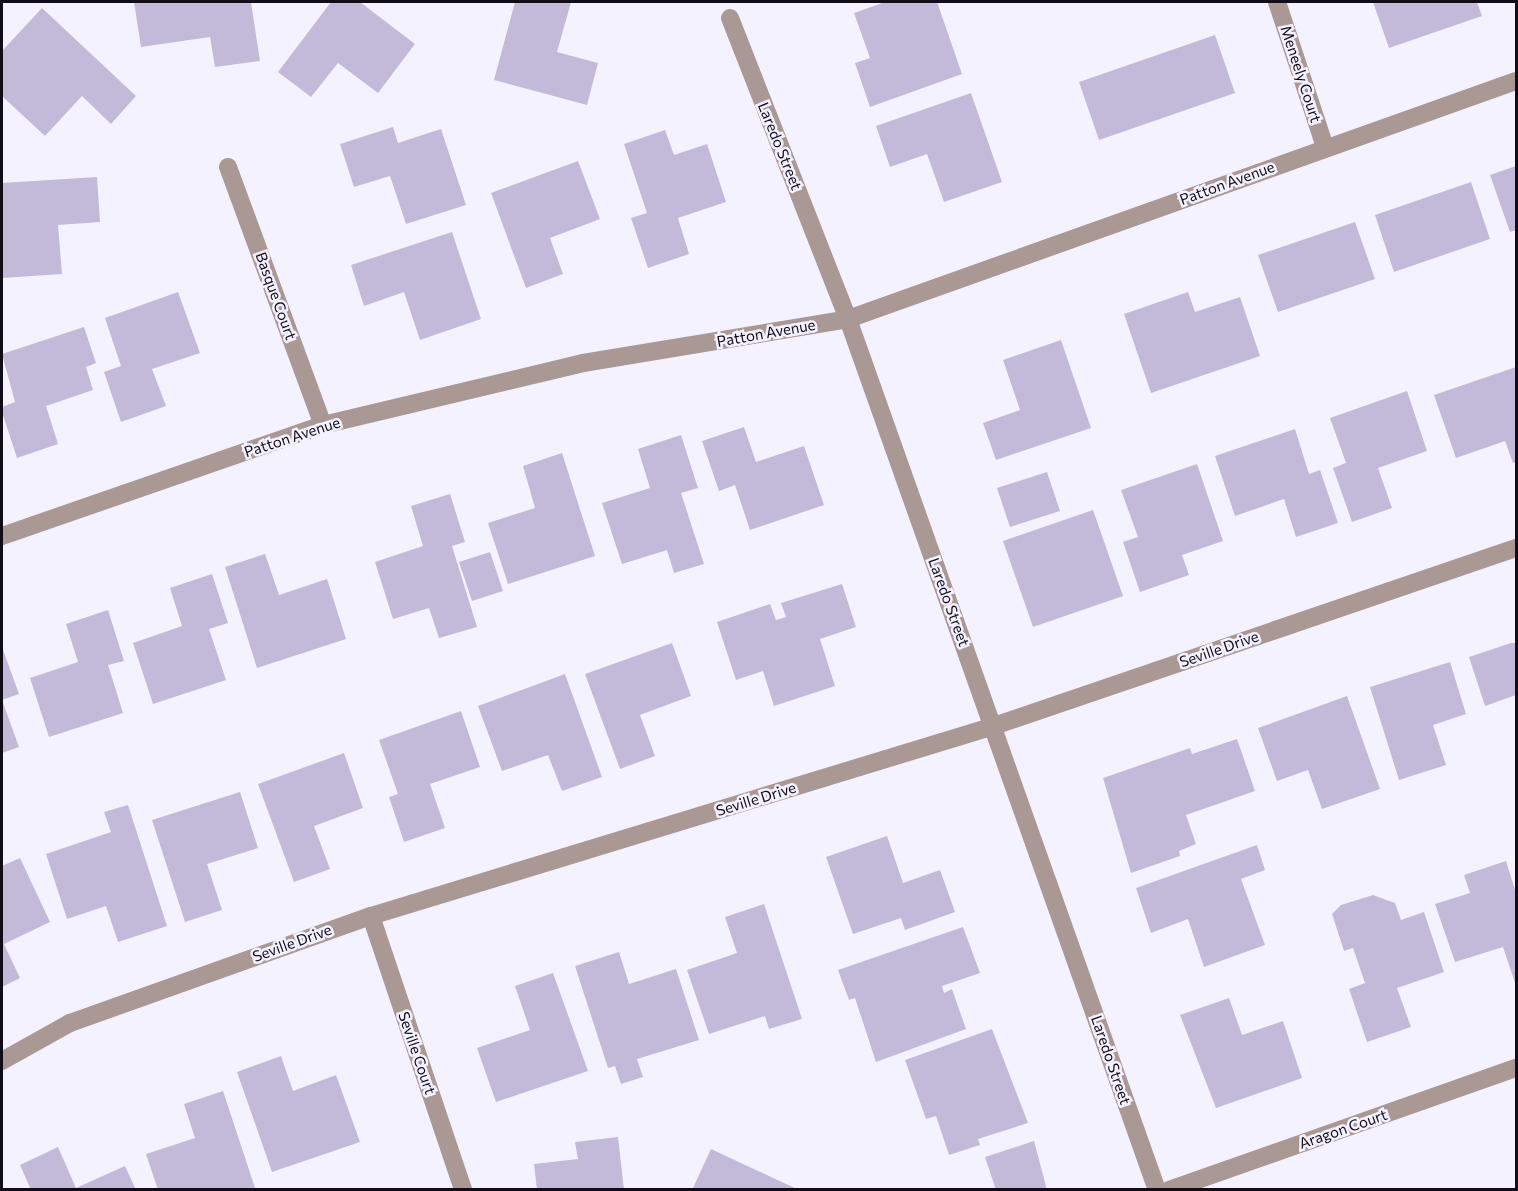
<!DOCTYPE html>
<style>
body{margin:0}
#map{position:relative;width:1518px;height:1191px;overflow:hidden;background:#f5f2ff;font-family:Commissioner,sans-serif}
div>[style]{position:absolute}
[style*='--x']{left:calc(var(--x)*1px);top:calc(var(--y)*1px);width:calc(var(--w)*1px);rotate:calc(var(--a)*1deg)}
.building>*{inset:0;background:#c3bada}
.minor>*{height:18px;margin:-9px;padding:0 9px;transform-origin:9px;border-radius:9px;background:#a99894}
span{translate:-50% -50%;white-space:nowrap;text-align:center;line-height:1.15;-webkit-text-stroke:5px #f5f2ff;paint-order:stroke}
.street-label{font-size:15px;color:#110d18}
.frame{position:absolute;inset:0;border:3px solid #110d18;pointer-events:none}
</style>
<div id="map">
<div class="building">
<i style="clip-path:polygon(134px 2px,251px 2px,260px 61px,215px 67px,210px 37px,141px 47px)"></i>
<i style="clip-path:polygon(331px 2px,360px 2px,415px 44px,378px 93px,338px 63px,311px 97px,278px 72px)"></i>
<i style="clip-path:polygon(515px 2px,571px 2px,557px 52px,598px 63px,587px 105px,494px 80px)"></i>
<i style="clip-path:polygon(885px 2px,937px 2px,962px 74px,870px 107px,855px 63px,870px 58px,854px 13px)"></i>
<i style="clip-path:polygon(1373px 2px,1477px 2px,1482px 16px,1389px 48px)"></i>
<i style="clip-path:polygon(42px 8px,136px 96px,111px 124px,82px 96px,45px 136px,2px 96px,2px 51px)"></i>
<i style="clip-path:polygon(1215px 35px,1235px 93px,1099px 140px,1079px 82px)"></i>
<i style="clip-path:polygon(971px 93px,1002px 182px,944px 202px,927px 154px,890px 167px,876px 126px)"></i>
<i style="clip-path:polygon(393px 127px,398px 143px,441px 129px,466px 205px,406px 224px,390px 176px,354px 187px,340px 144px)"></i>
<i style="clip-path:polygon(665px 130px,674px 155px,707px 144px,726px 202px,678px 218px,689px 254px,648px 268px,631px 218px,647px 213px,624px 144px)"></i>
<i style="clip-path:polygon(578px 161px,600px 219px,550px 238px,563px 274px,526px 288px,491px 193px)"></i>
<i style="clip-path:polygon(1516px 166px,1516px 230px,1510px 232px,1490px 175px)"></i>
<i style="clip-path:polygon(97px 177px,100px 222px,58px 225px,62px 274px,2px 278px,2px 183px)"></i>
<i style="clip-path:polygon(1471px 182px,1490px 239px,1394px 272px,1375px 215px)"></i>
<i style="clip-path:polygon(1355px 222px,1375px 279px,1278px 312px,1258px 255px)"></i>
<i style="clip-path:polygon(452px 232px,481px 319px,420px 340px,404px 292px,364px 306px,351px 265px)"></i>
<i style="clip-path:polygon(178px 292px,200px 353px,152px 369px,166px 406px,121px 422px,104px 372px,121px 366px,105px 318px)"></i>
<i style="clip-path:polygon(1188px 292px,1195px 312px,1240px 297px,1260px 356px,1151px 393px,1124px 314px)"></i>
<i style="clip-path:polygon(84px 327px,96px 363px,86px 367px,93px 390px,46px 406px,58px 444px,17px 458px,2px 412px,2px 407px,15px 402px,2px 354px)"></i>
<i style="clip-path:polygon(1061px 340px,1091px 428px,996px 460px,983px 423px,1020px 410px,1003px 360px)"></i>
<i style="clip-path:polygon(1516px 367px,1516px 462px,1513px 463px,1505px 441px,1456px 458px,1434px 395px)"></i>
<i style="clip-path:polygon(1407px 391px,1427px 451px,1378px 468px,1392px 508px,1352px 522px,1333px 468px,1346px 463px,1330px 418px)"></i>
<i style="clip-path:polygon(744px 427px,756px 462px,804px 446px,824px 505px,750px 530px,735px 485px,719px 491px,702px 441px)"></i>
<i style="clip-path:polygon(1295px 429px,1309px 474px,1320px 470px,1338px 523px,1296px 537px,1284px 499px,1235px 516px,1215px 456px)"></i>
<i style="clip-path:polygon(681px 435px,698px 488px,681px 493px,704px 564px,674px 573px,667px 550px,622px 564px,602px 503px,650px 488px,638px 449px)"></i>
<i style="clip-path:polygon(562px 453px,595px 556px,508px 584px,488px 523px,535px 508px,523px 466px)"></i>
<i style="clip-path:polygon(1197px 464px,1223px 541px,1182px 555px,1189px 575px,1140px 592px,1123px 542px,1138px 537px,1121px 490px)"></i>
<i style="clip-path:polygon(1047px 472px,1060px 511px,1010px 527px,997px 488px)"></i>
<i style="clip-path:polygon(450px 494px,465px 542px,452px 546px,477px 627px,439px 638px,429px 608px,393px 619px,375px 562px,423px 546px,411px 506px)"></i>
<i style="clip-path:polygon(1093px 510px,1123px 596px,1033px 627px,1003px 541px)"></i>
<i style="clip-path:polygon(490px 552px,503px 591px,472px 601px,459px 562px)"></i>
<i style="clip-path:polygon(265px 554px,279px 595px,327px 579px,346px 639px,257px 668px,225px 567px)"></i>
<i style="clip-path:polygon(212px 574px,228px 623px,209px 629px,226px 680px,153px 704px,133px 643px,182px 626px,170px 588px)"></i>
<i style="clip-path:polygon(842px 584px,856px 627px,820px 639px,835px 686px,774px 706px,763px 671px,736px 680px,717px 622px,770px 604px,776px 620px,786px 617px,781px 603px)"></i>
<i style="clip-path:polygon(108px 610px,124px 661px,108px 665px,123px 713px,49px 737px,30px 678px,78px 662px,66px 624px)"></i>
<i style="clip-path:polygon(672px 643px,691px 696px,640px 715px,655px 756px,620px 769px,585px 674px)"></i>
<i style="clip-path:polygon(1511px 643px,1516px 643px,1516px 695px,1485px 706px,1469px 657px)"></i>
<i style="clip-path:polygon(2px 647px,19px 694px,2px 700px)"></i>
<i style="clip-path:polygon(1450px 662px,1466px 714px,1433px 725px,1446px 765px,1399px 780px,1370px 687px)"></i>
<i style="clip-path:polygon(565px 674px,602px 777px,562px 791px,548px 755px,502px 771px,478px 706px)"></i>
<i style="clip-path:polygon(1347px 696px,1380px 789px,1322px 809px,1308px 770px,1277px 781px,1258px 728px)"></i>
<i style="clip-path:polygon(2px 700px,19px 747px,2px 753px)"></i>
<i style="clip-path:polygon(461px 711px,480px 767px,430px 784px,445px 828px,404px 842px,389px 797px,398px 794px,379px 740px)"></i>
<i style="clip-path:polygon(1237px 739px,1255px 791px,1186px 815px,1196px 844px,1179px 851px,1180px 856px,1131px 873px,1103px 778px,1190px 748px,1192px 754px)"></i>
<i style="clip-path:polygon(344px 753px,363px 808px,314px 826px,330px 869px,294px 882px,258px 784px)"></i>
<i style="clip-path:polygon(240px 792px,258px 848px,207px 864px,222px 910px,185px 922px,152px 820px)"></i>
<i style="clip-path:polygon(128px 805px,167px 926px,118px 942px,106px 906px,67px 919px,46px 854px,111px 832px,104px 812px)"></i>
<i style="clip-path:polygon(887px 836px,903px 883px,940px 870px,955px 912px,905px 930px,901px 918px,853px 934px,826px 857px)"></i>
<i style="clip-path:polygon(1257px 845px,1265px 870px,1241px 879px,1265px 945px,1204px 967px,1188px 919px,1151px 933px,1136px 888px)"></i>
<i style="clip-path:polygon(20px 858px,50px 922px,4px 944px,20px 978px,2px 987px,2px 866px)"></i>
<i style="clip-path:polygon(1506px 861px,1516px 893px,1516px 986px,1503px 947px,1455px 962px,1435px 904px,1470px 893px,1464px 875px)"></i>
<i style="clip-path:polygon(1373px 895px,1395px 903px,1401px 920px,1424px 912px,1444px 972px,1397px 988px,1411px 1027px,1367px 1042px,1349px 989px,1365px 983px,1353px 948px,1344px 951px,1332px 914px,1341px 905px)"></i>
<i style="clip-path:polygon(764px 904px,802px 1019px,769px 1029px,765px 1016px,709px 1034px,687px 970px,737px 953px,725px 917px)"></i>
<i style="clip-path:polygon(963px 927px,980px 973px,942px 986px,944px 993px,952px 989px,966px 1029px,876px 1062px,855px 998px,849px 1000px,838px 970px)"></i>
<i style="clip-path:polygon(619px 952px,629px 984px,676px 969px,699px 1040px,637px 1059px,643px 1077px,621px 1084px,615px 1066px,608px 1068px,575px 966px)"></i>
<i style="clip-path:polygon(553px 973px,588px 1071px,496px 1102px,477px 1048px,530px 1030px,515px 986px)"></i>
<i style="clip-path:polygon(1229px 998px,1242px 1035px,1283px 1021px,1302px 1078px,1216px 1108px,1180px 1015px)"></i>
<i style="clip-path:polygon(992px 1029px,1028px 1123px,978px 1139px,980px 1145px,949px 1155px,936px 1116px,926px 1119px,905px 1060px)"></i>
<i style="clip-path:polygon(281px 1056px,293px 1091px,336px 1075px,360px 1142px,272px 1172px,237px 1072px)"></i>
<i style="clip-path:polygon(223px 1091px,255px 1188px,158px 1190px,146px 1154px,195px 1138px,184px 1104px)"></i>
<i style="clip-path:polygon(618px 1137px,624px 1190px,537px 1190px,534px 1164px,578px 1159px,575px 1142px)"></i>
<i style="clip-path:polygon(1034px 1141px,1047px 1190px,996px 1190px,985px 1157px)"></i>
<i style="clip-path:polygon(58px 1147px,76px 1188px,125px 1166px,136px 1190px,31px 1190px,20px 1165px)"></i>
<i style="clip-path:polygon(711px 1149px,799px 1190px,692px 1190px)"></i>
</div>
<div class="minor">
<i style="--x:1277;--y:2;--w:153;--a:71.7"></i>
<i style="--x:730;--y:18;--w:323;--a:68.6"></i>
<i style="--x:848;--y:319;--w:924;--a:70.47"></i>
<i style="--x:228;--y:167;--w:275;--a:69.8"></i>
<i style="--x:2;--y:536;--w:340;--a:-19.1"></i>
<i style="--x:323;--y:425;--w:267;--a:-13.4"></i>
<i style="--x:583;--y:363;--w:269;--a:-9.4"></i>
<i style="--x:848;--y:319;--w:709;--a:-19.61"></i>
<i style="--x:371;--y:916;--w:289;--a:71.4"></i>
<i style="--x:2;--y:1061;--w:78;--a:-29.2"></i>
<i style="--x:70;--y:1023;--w:319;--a:-19.6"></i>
<i style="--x:371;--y:916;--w:651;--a:-16.96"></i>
<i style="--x:994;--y:726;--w:552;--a:-18.83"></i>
<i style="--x:1169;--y:1190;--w:368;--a:-19.4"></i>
</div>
<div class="street-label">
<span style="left:1301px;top:74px;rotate:72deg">Meneely Court</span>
<span style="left:780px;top:146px;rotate:68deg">Laredo Street</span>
<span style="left:1227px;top:183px;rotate:-20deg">Patton Avenue</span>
<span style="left:276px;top:296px;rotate:70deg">Basque Court</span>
<span style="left:766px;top:333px;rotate:-10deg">Patton Avenue</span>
<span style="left:292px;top:437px;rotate:-18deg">Patton Avenue</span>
<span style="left:949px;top:602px;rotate:70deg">Laredo Street</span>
<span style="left:1219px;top:649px;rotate:-19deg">Seville Drive</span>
<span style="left:756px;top:799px;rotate:-17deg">Seville Drive</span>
<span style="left:292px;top:943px;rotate:-20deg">Seville Drive</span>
<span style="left:417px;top:1053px;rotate:71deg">Seville Court</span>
<span style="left:1111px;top:1060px;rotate:71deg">Laredo Street</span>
<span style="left:1343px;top:1129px;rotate:-19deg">Aragon Court</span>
</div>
<div class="frame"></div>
</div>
